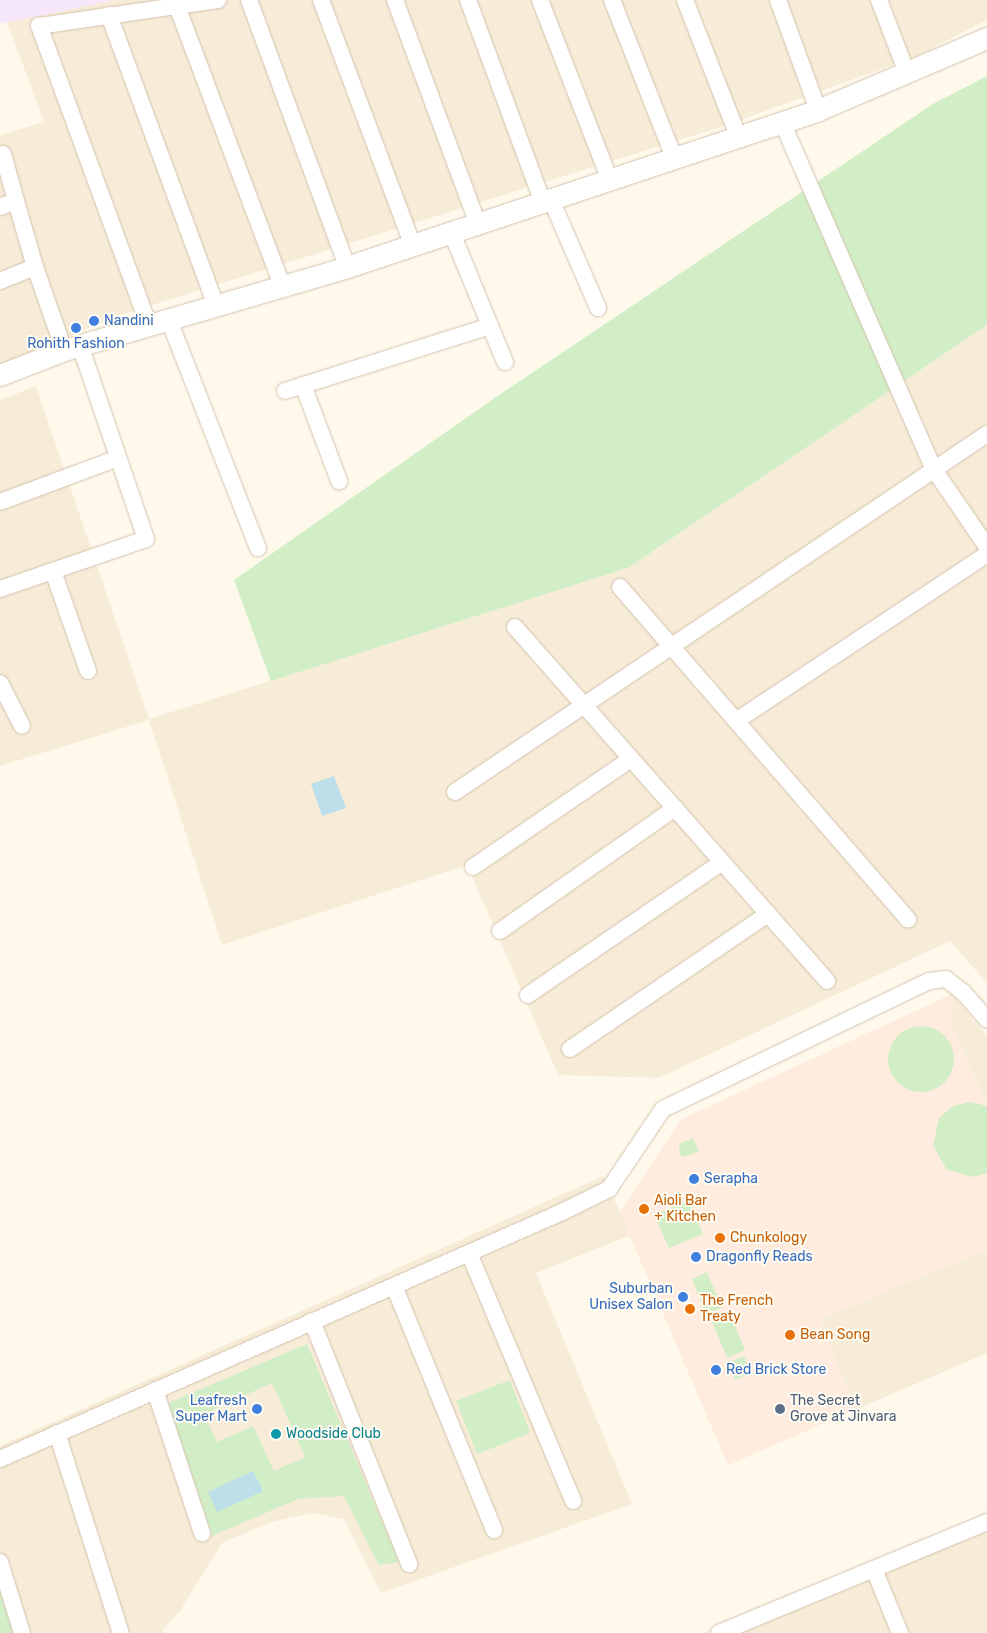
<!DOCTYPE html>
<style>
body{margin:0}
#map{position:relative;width:987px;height:1633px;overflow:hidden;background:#fef9eb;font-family:Rubik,sans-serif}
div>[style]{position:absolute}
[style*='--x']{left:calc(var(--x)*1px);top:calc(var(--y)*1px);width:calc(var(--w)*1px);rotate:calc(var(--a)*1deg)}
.residential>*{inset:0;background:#f7ecd8}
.commercial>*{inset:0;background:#ffecde}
.education>*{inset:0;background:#f6e7fb}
.green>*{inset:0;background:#d2eec7}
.round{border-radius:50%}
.water>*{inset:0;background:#bcdfea}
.roads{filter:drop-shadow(0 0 1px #d3c2ae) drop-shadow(0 0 1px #d3c2ae)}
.minor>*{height:16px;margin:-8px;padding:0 8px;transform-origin:8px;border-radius:8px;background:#fff}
.tertiary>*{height:21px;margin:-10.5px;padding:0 10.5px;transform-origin:10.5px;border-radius:10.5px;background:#fff}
.dots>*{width:14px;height:14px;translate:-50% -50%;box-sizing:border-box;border:2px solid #fffcf3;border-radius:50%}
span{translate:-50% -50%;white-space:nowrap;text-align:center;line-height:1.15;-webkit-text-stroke:4px #fffcf3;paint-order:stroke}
.shop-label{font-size:14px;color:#366cbe}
.left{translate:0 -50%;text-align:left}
.right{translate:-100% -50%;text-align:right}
.food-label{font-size:14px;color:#c56008}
.service-label{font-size:14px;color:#4e5e75}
.culture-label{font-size:14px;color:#0d838f}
</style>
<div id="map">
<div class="residential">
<i style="clip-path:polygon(115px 0,987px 0,987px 20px,917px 56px,727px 125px,117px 316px,0 365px,0 135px,44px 122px,7px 22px)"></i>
<i style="clip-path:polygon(987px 325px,987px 983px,950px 941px,659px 1078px,558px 1075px,467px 865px,222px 945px,149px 720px,0 766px,0 400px,36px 386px,149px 719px,628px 568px)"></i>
<i style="clip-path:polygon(952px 994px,987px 1036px,987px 1106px,953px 1029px)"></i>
<i style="clip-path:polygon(603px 1176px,631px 1235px,536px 1273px,632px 1504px,381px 1593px,344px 1519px,313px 1513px,271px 1522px,222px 1543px,180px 1611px,163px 1630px,164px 1633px,0 1633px,0 1446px)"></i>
<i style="clip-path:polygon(987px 1249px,987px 1353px,855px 1410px,820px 1319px)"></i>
<i style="clip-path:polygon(987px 1519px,987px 1633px,703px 1633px)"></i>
</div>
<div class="commercial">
<i style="clip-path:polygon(952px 994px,953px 1029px,987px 1106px,987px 1249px,820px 1319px,855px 1410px,728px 1465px,620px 1213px,680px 1120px)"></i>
</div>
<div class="education">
<i style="clip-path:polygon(0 0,115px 0,0 24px)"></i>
</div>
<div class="green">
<i style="clip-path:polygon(987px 76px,987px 325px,628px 568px,271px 681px,234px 580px,499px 395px,933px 104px)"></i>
<i class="round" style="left:888px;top:1026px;width:66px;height:66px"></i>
<i style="clip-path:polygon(970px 1102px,987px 1106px,987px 1173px,974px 1177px,947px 1170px,933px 1146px,939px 1118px,953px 1106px)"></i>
<i style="clip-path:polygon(693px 1138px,699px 1151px,685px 1157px,680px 1155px,679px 1144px)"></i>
<i style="clip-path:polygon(689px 1200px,703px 1234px,669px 1248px,654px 1215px)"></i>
<i style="clip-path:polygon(707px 1272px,722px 1308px,706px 1314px,692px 1279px)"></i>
<i style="clip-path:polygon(730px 1313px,745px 1350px,727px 1358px,712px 1321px)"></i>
<i style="clip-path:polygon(evenodd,307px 1344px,399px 1562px,379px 1565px,344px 1496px,298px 1499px,212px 1536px,168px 1403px,307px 1344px,272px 1383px,305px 1457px,274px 1471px,253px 1426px,217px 1442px,204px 1414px,272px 1383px)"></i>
<i style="clip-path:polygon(744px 1356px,751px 1373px,735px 1380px,728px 1363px)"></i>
<i style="clip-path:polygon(510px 1380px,530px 1433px,477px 1454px,456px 1401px)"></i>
<i style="clip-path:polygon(4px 1591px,18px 1633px,0 1633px,0 1592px)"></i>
</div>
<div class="water">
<i style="clip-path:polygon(334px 776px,346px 808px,322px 816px,311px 784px)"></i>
<i style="clip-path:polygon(253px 1471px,263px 1491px,217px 1512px,208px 1492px)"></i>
</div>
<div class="roads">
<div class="minor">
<i style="--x:249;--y:0;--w:284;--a:69.8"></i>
<i style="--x:321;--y:0;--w:260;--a:69.5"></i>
<i style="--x:395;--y:0;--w:237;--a:69.7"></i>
<i style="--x:468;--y:0;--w:213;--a:69.7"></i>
<i style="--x:540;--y:0;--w:191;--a:68.8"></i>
<i style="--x:612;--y:0;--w:169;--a:68.5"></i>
<i style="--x:685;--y:0;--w:146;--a:68.7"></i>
<i style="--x:778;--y:0;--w:117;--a:70"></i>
<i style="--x:879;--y:0;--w:78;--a:69"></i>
<i style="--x:177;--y:6;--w:299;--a:69.4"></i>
<i style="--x:109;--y:15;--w:310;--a:69.8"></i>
<i style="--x:782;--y:122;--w:378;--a:66.4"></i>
<i style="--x:933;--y:468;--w:96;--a:55.6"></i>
<i style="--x:3;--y:154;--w:49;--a:74.5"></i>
<i style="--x:550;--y:197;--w:121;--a:66.6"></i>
<i style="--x:0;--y:207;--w:17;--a:-21"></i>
<i style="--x:16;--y:201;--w:69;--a:73.9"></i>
<i style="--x:451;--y:231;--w:142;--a:67.6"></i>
<i style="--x:0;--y:281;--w:38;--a:-22"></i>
<i style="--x:35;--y:267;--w:88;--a:70.7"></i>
<i style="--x:169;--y:320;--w:245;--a:68.7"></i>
<i style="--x:149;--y:326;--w:320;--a:-110.1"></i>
<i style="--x:39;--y:26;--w:181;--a:-8.3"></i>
<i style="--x:303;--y:385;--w:103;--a:69.4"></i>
<i style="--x:285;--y:391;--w:215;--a:-17.6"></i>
<i style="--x:0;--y:502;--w:126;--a:-20.4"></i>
<i style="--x:53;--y:571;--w:106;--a:70.7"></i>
<i style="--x:620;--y:587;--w:440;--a:49.1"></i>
<i style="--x:0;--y:589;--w:154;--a:-18.9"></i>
<i style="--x:146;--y:539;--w:205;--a:-108.8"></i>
<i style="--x:515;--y:627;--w:472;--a:48.6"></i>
<i style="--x:0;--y:683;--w:48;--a:62.9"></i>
<i style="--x:736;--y:721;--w:301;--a:-33.6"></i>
<i style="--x:455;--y:792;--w:641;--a:-33.94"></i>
<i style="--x:473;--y:867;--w:191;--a:-34.4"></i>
<i style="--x:500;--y:931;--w:214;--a:-35.1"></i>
<i style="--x:528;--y:995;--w:235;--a:-34.4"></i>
<i style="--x:570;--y:1049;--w:240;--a:-34.3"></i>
<i style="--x:469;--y:1253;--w:269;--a:67.2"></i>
<i style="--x:394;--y:1286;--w:264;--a:67.7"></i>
<i style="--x:312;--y:1321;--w:262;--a:68.2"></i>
<i style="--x:155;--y:1390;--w:151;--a:71.8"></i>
<i style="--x:57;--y:1433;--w:210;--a:72.3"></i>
<i style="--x:0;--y:1459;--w:612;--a:-23.72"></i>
<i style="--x:560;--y:1213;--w:55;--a:-26.1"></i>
<i style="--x:609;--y:1189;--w:97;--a:-56"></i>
<i style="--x:663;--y:1109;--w:295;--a:-25.7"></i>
<i style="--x:929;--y:981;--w:17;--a:-7"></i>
<i style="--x:946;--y:979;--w:23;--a:38"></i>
<i style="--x:964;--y:993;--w:35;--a:49"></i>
<i style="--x:0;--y:1562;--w:74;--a:72.8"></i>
<i style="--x:874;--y:1569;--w:69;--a:67.9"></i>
<i style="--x:719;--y:1633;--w:290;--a:-22.5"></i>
</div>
<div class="tertiary">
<i style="--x:0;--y:375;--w:69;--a:-21.3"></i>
<i style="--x:64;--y:350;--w:295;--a:-16.3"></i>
<i style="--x:347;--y:267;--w:496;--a:-18.4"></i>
<i style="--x:818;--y:110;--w:184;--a:-23.1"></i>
</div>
</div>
<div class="dots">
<i style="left:94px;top:321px;background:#3f7fe0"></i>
<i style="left:76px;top:328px;background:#3f7fe0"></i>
<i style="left:694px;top:1179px;background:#3f7fe0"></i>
<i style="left:644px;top:1209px;background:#e8710a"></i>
<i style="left:720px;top:1238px;background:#e8710a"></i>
<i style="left:696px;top:1257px;background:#3f7fe0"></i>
<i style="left:683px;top:1297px;background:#3f7fe0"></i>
<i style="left:690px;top:1309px;background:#e8710a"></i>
<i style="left:790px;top:1335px;background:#e8710a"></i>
<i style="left:716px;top:1370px;background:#3f7fe0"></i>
<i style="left:257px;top:1409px;background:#3f7fe0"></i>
<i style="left:780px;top:1409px;background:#5c6f8a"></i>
<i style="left:276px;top:1434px;background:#0f9aa8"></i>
</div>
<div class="shop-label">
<span class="left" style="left:104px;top:321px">Nandini</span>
<span style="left:76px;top:344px">Rohith Fashion</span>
<span class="left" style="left:704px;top:1179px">Serapha</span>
<span class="left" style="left:706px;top:1257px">Dragonfly Reads</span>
<span class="right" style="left:673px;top:1297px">Suburban<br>Unisex Salon</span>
<span class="left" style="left:726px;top:1370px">Red Brick Store</span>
<span class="right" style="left:247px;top:1409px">Leafresh<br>Super Mart</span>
</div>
<div class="food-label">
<span class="left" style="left:654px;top:1209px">Aioli Bar<br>+ Kitchen</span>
<span class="left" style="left:730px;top:1238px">Chunkology</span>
<span class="left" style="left:700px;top:1309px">The French<br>Treaty</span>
<span class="left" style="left:800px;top:1335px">Bean Song</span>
</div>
<div class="service-label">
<span class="left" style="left:790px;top:1409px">The Secret<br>Grove at Jinvara</span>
</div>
<div class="culture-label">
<span class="left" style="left:286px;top:1434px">Woodside Club</span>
</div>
</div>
